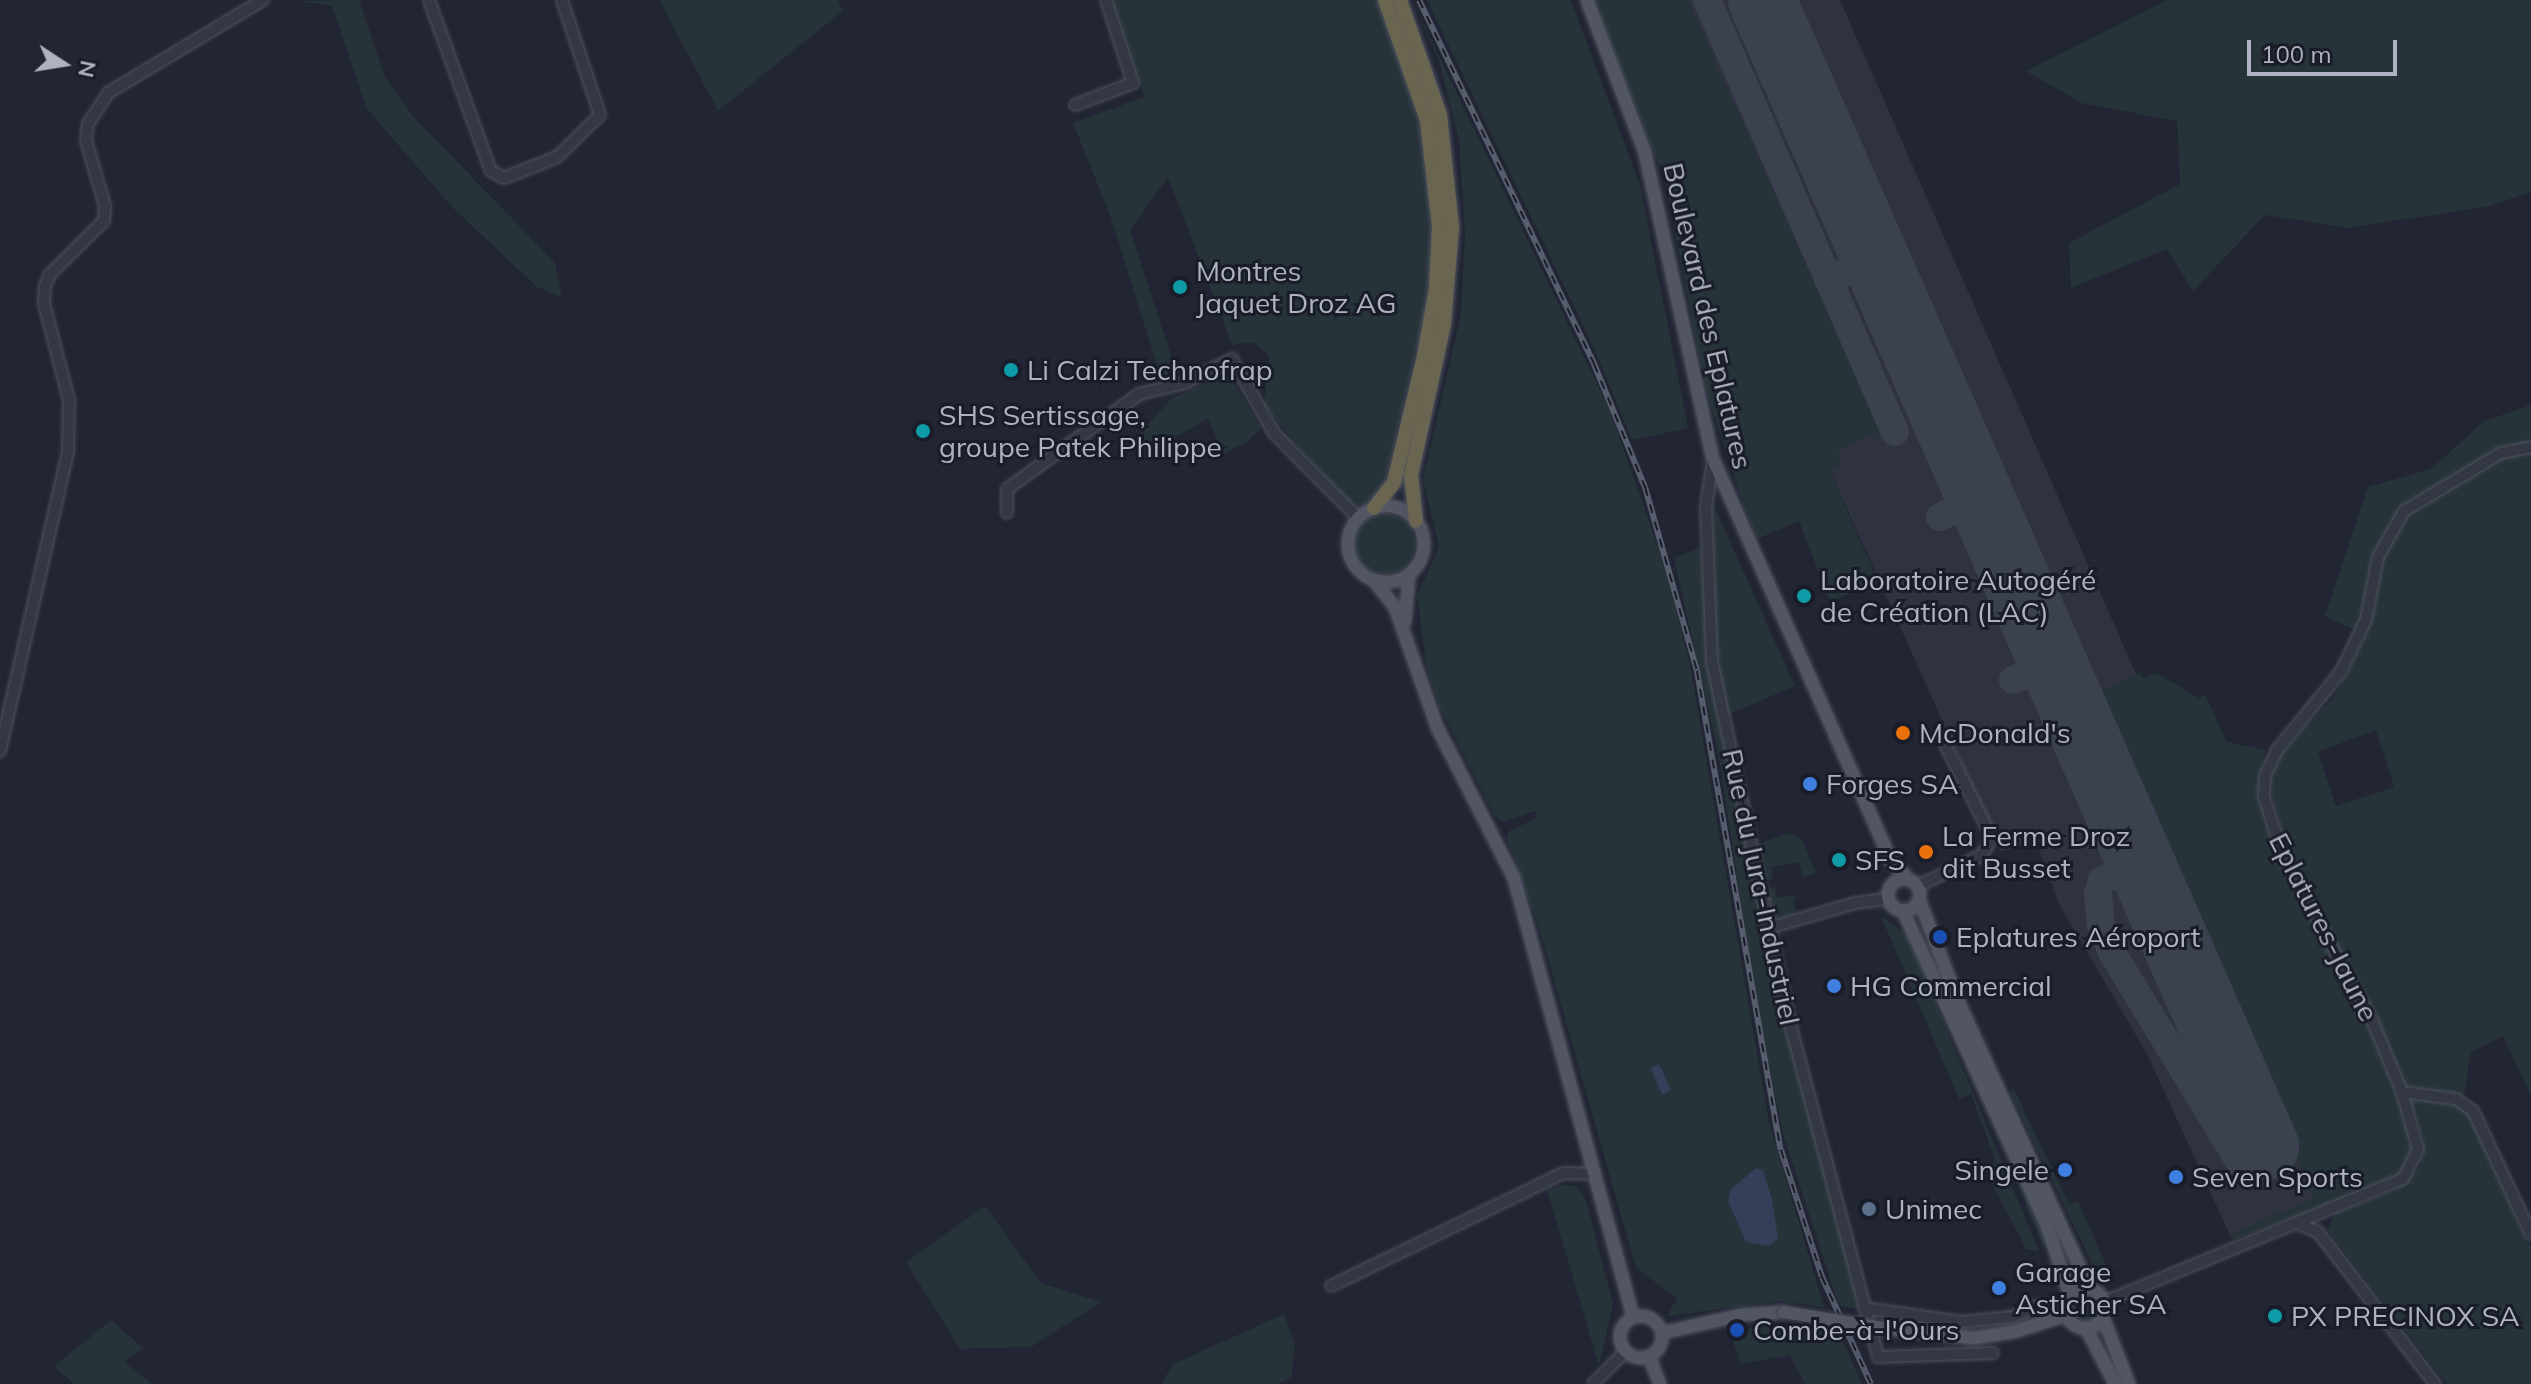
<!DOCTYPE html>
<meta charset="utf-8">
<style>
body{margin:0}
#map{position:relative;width:2531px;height:1384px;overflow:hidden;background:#212534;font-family:Mulish,sans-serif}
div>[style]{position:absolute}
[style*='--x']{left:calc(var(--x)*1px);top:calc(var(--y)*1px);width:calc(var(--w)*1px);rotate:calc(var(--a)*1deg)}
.airport>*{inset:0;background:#2e3241}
.green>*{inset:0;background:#263338}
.round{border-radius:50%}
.water>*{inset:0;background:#363e5a}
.taxiway>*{height:28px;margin:-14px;padding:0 14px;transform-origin:14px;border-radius:14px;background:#3c4150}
.runway>*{height:68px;margin:-34px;padding:0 34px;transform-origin:34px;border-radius:34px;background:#3c4150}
.roads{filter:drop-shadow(0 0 2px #4e525f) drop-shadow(0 0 2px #4e525f)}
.minor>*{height:10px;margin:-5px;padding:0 5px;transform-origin:5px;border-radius:5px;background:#343844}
.major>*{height:12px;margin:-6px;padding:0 6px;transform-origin:6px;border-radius:6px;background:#525664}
.major>.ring{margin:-6px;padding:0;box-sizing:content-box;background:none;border:12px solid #525664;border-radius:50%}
.highway>*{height:14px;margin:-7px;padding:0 7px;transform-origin:7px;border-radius:7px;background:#6a6551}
.rail>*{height:6px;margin-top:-3px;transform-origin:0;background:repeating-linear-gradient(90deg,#191d29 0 9px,#585d6d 0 18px);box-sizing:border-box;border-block:2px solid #585d6d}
.bridges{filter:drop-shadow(0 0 2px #3d414e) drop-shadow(0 0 2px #3d414e)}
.major-bridge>*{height:12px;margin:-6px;padding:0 6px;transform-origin:6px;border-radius:6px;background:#525664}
.dots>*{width:22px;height:22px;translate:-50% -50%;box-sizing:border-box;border:4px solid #191d29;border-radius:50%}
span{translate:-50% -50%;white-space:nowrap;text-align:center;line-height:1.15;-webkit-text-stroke:6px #191d29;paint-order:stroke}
.poi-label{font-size:28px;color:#aeb2c1}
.left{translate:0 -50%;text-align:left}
.right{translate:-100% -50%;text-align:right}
.street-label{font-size:28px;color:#aeb2c1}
.north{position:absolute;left:24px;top:24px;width:80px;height:80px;-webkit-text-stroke:6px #191d29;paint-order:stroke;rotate:102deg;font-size:22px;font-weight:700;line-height:32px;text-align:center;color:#aeb2c1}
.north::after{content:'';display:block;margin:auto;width:28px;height:36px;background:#aeb2c1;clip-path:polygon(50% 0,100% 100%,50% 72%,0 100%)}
.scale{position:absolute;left:2247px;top:40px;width:150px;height:36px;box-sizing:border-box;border:4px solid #aeb2c1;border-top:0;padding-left:10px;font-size:24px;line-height:28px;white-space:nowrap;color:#aeb2c1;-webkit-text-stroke:6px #191d29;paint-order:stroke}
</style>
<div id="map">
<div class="airport">
<i style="clip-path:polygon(1687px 0,1840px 0,2132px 665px,2370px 1174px,2230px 1235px,2147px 1054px,2059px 904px,2039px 850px,2048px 847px,2046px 840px,2001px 851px,1829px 469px,1836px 451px,1880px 431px)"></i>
</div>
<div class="green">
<i style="clip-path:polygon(359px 0,385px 77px,412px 115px,555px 263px,562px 297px,537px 287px,453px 208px,367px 109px,332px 6px,299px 1px)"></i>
<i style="clip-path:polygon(659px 0,838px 0,843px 11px,718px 111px)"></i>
<i style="clip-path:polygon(1112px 0,1377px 0,1409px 79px,1424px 145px,1432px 222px,1431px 284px,1385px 483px,1364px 505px,1348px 504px,1264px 406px,1269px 356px,1253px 342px,1232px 345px,1168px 177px,1130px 230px,1177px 373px,1161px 378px,1110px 215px,1073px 123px,1144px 97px)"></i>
<i style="clip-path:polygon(1412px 0,1610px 411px,1667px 572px,1690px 665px,1769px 1123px,1824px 1307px,1780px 1301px,1667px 1316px,1677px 1298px,1636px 1268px,1538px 924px,1507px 839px,1508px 832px,1538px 817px,1535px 811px,1502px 822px,1494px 815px,1439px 706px,1427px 669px,1417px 596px,1439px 547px,1423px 479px,1461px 314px,1465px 232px,1459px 140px,1439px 61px)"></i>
<i style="clip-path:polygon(1427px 0,1571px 0,1640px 185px,1688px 428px,1632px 440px,1593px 346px)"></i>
<i style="clip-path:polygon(1593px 0,1687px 0,1881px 431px,1837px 451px,1841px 463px,1829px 470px,1878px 581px,1830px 602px,1799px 521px,1757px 539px,1743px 503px,1706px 391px,1665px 180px)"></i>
<i style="clip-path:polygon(2167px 0,2531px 0,2531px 192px,2486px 207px,2347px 228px,2265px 215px,2193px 291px,2167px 249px,2071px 288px,2069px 243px,2180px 184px,2177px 121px,2081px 103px,2026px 71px)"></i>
<i style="clip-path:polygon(1228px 373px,1261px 428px,1248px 441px,1224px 454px,1208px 419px,1150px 451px,1141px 432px,1171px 399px)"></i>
<i style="clip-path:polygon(evenodd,2531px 405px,2531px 1096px,2503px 1036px,2471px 1052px,2464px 1096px,2404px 1086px,2287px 855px,2269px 780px,2282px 752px,2335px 696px,2366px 635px,2325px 616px,2368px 487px,2431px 469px,2484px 421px,2531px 405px,2376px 730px,2394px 787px,2336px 806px,2318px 752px,2376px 730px)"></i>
<i style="clip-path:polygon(1713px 504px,1795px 686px,1727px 715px,1714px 638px)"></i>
<i class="round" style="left:1355px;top:514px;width:60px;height:60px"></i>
<i style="clip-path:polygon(1700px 548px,1710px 665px,1765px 934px,1859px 1309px,1841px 1306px,1836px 1297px,1783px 1134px,1754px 991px,1719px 757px,1674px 558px)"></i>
<i style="clip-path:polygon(2140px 672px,2144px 678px,2157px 673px,2199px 698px,2205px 695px,2227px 742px,2265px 750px,2259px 794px,2269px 835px,2374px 1036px,2412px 1136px,2412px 1154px,2398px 1179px,2232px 1240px,2230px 1235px,2313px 1198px,2094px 694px)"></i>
<i style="clip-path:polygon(1787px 833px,1802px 839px,1816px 873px,1803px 877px,1799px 862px,1771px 867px,1773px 879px,1765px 880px,1759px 844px)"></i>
<i style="clip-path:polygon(1775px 887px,1777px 898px,1797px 895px,1793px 901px,1797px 914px,1774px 919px,1767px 888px)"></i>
<i style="clip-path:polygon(1881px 916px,1907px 935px,2039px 1251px,2026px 1249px,1984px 1168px,1996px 1162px,1971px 1094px,1959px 1099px)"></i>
<i style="clip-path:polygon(2013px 1087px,2069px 1204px,2078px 1201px,2112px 1278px,2094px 1268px,2011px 1094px)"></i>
<i style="clip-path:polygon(2414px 1098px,2459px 1104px,2468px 1112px,2531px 1248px,2531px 1384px,2447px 1384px,2328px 1231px,2334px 1214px,2390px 1192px,2420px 1167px,2423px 1139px,2410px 1104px)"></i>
<i style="clip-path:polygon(2009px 1152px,2050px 1242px,2043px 1244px,2028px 1211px)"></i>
<i style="clip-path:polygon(1560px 1185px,1576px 1186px,1586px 1200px,1613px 1304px,1599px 1366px,1547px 1190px)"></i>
<i style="clip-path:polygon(985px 1206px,1041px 1283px,1101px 1302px,1031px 1347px,960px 1349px,906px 1262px)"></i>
<i class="round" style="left:2074px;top:1295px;width:26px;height:26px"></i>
<i style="clip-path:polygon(1284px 1314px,1295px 1344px,1291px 1378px,1278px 1384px,1161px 1384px,1173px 1364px)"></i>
<i style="clip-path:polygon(111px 1320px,144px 1349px,124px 1361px,152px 1384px,74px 1384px,54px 1366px)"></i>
<i style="clip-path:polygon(1770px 1323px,1839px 1333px,1862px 1384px,1805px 1384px,1790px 1355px,1740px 1364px,1731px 1333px)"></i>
</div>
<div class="water">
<i style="clip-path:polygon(1659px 1064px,1671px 1090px,1662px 1095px,1651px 1068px)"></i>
<i style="clip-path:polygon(1756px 1168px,1763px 1170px,1772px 1199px,1778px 1238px,1770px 1246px,1746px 1242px,1728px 1201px,1730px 1190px)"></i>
</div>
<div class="taxiway">
<i style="--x:1707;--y:0;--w:471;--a:66.5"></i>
<i style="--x:1828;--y:280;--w:52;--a:-23.6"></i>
<i style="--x:1940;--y:517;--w:45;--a:-26.6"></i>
<i style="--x:2013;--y:680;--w:44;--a:-24.2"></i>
<i style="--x:2101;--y:881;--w:42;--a:-25.3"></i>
<i style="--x:2098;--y:893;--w:32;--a:85"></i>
<i style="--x:2101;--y:925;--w:31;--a:68"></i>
<i style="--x:2113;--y:954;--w:254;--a:58.7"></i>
<i style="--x:2245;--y:1171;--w:24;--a:-17"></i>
<i style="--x:2268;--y:1164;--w:18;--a:-99"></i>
</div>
<div class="runway">
<i style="--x:1762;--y:0;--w:1252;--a:66.3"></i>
</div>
<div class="roads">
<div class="minor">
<i style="--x:429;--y:0;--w:182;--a:70.1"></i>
<i style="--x:491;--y:171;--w:15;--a:28"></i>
<i style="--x:504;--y:178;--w:57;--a:-21.6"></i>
<i style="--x:557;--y:157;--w:60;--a:-44.3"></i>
<i style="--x:600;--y:115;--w:121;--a:-108.3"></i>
<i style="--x:1075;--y:105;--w:62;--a:-20.8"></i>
<i style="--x:1133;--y:83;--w:87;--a:-108"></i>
<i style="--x:1713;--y:459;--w:49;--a:98.3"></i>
<i style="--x:1706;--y:507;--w:155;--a:87.8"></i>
<i style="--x:1712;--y:662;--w:378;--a:77.8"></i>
<i style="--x:1792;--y:1031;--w:337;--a:75.2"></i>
<i style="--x:1878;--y:1357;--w:115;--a:-2"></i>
<i style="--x:1007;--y:513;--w:24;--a:-90"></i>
<i style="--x:1007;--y:489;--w:163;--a:-35.7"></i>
<i style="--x:1139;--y:394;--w:47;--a:-13.4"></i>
<i style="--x:1185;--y:383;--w:53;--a:-27.1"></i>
<i style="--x:1232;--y:359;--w:85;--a:60.4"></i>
<i style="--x:1274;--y:433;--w:120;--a:45.3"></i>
<i style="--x:0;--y:751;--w:307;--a:-77.2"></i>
<i style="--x:68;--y:452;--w:52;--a:-88.9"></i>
<i style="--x:69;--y:400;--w:100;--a:-104.5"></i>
<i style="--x:44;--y:303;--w:17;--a:-87"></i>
<i style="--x:45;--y:286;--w:13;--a:-67"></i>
<i style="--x:50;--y:274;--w:76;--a:-44.5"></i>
<i style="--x:104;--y:221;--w:15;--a:-86"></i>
<i style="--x:105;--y:206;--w:69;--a:-106.1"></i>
<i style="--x:86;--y:140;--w:16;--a:-83"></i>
<i style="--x:88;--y:124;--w:37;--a:-57"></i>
<i style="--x:108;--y:93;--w:181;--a:-31"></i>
<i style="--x:1918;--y:886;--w:71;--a:-25.8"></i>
<i style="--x:1982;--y:855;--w:20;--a:-60"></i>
<i style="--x:1992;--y:838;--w:103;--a:-116.6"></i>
<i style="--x:1769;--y:928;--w:90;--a:-16.2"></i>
<i style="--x:1855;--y:903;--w:33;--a:-7"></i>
<i style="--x:2402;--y:1092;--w:78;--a:-112.6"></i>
<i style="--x:2372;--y:1020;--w:186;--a:-118.6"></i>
<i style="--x:2283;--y:857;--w:64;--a:-107.3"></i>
<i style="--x:2264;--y:796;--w:20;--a:-87"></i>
<i style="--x:2265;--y:776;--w:29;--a:-65"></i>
<i style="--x:2277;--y:750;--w:99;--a:-50.7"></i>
<i style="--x:2340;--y:673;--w:59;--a:-63.9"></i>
<i style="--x:2366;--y:620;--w:64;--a:-79.2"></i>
<i style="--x:2378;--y:557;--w:53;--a:-60.5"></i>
<i style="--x:2404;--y:511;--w:113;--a:-30.9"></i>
<i style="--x:2501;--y:453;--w:31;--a:-11"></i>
<i style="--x:2299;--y:1224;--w:21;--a:23"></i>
<i style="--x:2318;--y:1232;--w:192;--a:52.4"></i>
<i style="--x:1331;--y:1286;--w:259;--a:-25.9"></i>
<i style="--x:1564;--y:1173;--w:30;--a:2"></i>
<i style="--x:2104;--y:1302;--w:323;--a:-22.4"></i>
<i style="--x:2403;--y:1179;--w:34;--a:-63"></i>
<i style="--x:2418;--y:1149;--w:59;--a:-105.7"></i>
<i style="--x:2402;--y:1092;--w:54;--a:7.4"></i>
<i style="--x:2456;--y:1099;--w:21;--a:35"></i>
<i style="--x:2473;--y:1111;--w:136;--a:64.8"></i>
<i style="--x:1864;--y:1308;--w:98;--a:8.2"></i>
<i style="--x:1961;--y:1322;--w:51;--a:-5.6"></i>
<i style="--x:2012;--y:1317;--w:30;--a:-24"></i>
<i style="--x:1593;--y:1384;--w:47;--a:-45"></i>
</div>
<div class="major">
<i style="--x:1587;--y:0;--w:164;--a:69.2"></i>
<i style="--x:1645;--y:153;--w:313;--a:77.5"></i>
<i style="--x:1713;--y:459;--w:437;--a:66.1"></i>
<i style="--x:1890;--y:859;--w:27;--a:48"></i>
<i class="ring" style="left:1348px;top:506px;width:64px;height:64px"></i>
<i style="--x:1374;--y:581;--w:33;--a:51"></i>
<i style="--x:1395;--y:607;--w:127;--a:70.7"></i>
<i style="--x:1437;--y:727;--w:169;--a:63"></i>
<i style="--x:1514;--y:878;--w:455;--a:74.8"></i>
<i style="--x:1405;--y:621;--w:47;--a:-85.1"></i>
<i class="ring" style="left:1888px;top:879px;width:20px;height:20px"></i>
<i style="--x:1919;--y:899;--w:111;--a:69"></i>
<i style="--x:1959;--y:1003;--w:315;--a:65.4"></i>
<i style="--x:1903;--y:911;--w:343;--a:65.4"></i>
<i style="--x:2046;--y:1223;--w:76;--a:71.6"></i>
<i class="ring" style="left:2065px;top:1288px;width:28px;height:28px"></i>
<i class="ring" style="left:1620px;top:1316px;width:30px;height:30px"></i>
<i style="--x:2103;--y:1317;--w:72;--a:68.8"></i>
<i style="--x:1884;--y:1328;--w:90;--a:6.4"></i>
<i style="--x:1973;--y:1338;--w:40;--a:-8.5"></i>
<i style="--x:2013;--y:1332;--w:57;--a:-17.5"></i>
<i style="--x:2086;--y:1328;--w:63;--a:62.6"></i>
<i style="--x:1662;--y:1333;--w:81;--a:-12.8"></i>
<i style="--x:1741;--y:1315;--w:43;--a:-4"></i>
<i style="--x:1649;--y:1356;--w:30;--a:69"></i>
</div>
<div class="highway">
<i style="--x:1400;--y:0;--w:122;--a:70.8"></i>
<i style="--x:1440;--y:115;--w:114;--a:83.9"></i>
<i style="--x:1452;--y:228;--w:96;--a:94.8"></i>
<i style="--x:1444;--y:324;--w:155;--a:102.3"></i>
<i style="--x:1411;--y:475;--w:46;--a:83.8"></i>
<i style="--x:1374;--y:508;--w:33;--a:-52"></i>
<i style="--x:1394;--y:482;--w:130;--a:-76.6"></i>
<i style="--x:1424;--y:356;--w:68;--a:-79.8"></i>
<i style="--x:1436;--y:289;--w:63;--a:-87.3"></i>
<i style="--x:1439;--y:226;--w:107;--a:-96.5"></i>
<i style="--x:1427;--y:120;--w:127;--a:-109.3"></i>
</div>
</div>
<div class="rail">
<i style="--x:1419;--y:0;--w:404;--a:64.3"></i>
<i style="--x:1594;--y:364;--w:133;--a:67.5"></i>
<i style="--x:1645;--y:487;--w:191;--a:74.2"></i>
<i style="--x:1697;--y:671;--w:486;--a:80.1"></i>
<i style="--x:1781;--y:1150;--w:133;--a:72.1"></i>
<i style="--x:1822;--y:1277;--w:118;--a:65.4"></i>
</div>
<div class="bridges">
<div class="major-bridge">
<i style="--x:1784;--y:1312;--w:101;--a:9.1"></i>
</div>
</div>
<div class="dots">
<i style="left:1180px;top:287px;background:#0f9aa8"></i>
<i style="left:1011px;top:370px;background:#0f9aa8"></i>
<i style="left:923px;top:431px;background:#0f9aa8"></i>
<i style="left:1804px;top:596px;background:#0f9aa8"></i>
<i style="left:1903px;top:733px;background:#e8710a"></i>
<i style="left:1810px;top:784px;background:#3f7fe0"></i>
<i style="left:1926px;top:852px;background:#e8710a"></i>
<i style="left:1839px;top:860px;background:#0f9aa8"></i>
<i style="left:1940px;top:937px;background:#1a4fb4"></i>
<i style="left:1834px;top:986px;background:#3f7fe0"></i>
<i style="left:2065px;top:1170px;background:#3f7fe0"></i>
<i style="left:2176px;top:1177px;background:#3f7fe0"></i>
<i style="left:1869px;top:1209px;background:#5c6f8a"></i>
<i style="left:1999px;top:1288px;background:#3f7fe0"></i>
<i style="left:2275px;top:1316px;background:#0f9aa8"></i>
<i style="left:1737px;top:1330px;background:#1a4fb4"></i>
</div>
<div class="poi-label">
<span class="left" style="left:1196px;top:287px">Montres<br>Jaquet Droz AG</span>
<span class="left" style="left:1027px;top:370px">Li Calzi Technofrap</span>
<span class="left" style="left:939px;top:431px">SHS Sertissage,<br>groupe Patek Philippe</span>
<span class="left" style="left:1820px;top:596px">Laboratoire Autogéré<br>de Création (LAC)</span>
<span class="left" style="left:1919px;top:733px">McDonald's</span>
<span class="left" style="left:1826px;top:784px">Forges SA</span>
<span class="left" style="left:1942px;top:852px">La Ferme Droz<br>dit Busset</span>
<span class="left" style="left:1855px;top:860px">SFS</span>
<span class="left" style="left:1956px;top:937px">Eplatures Aéroport</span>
<span class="left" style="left:1850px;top:986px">HG Commercial</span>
<span class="right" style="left:2049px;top:1170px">Singele</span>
<span class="left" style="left:2192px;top:1177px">Seven Sports</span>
<span class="left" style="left:1885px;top:1209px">Unimec</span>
<span class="left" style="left:2015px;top:1288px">Garage<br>Asticher SA</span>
<span class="left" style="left:2291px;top:1316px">PX PRECINOX SA</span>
<span class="left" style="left:1753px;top:1330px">Combe-à-l'Ours</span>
</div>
<div class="street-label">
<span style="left:1708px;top:316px;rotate:77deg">Boulevard des Eplatures</span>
<span style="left:1761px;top:887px;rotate:78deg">Rue du Jura-Industriel</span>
<span style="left:2324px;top:927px;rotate:63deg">Eplatures-Jaune</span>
</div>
<div class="north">N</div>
<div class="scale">100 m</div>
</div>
